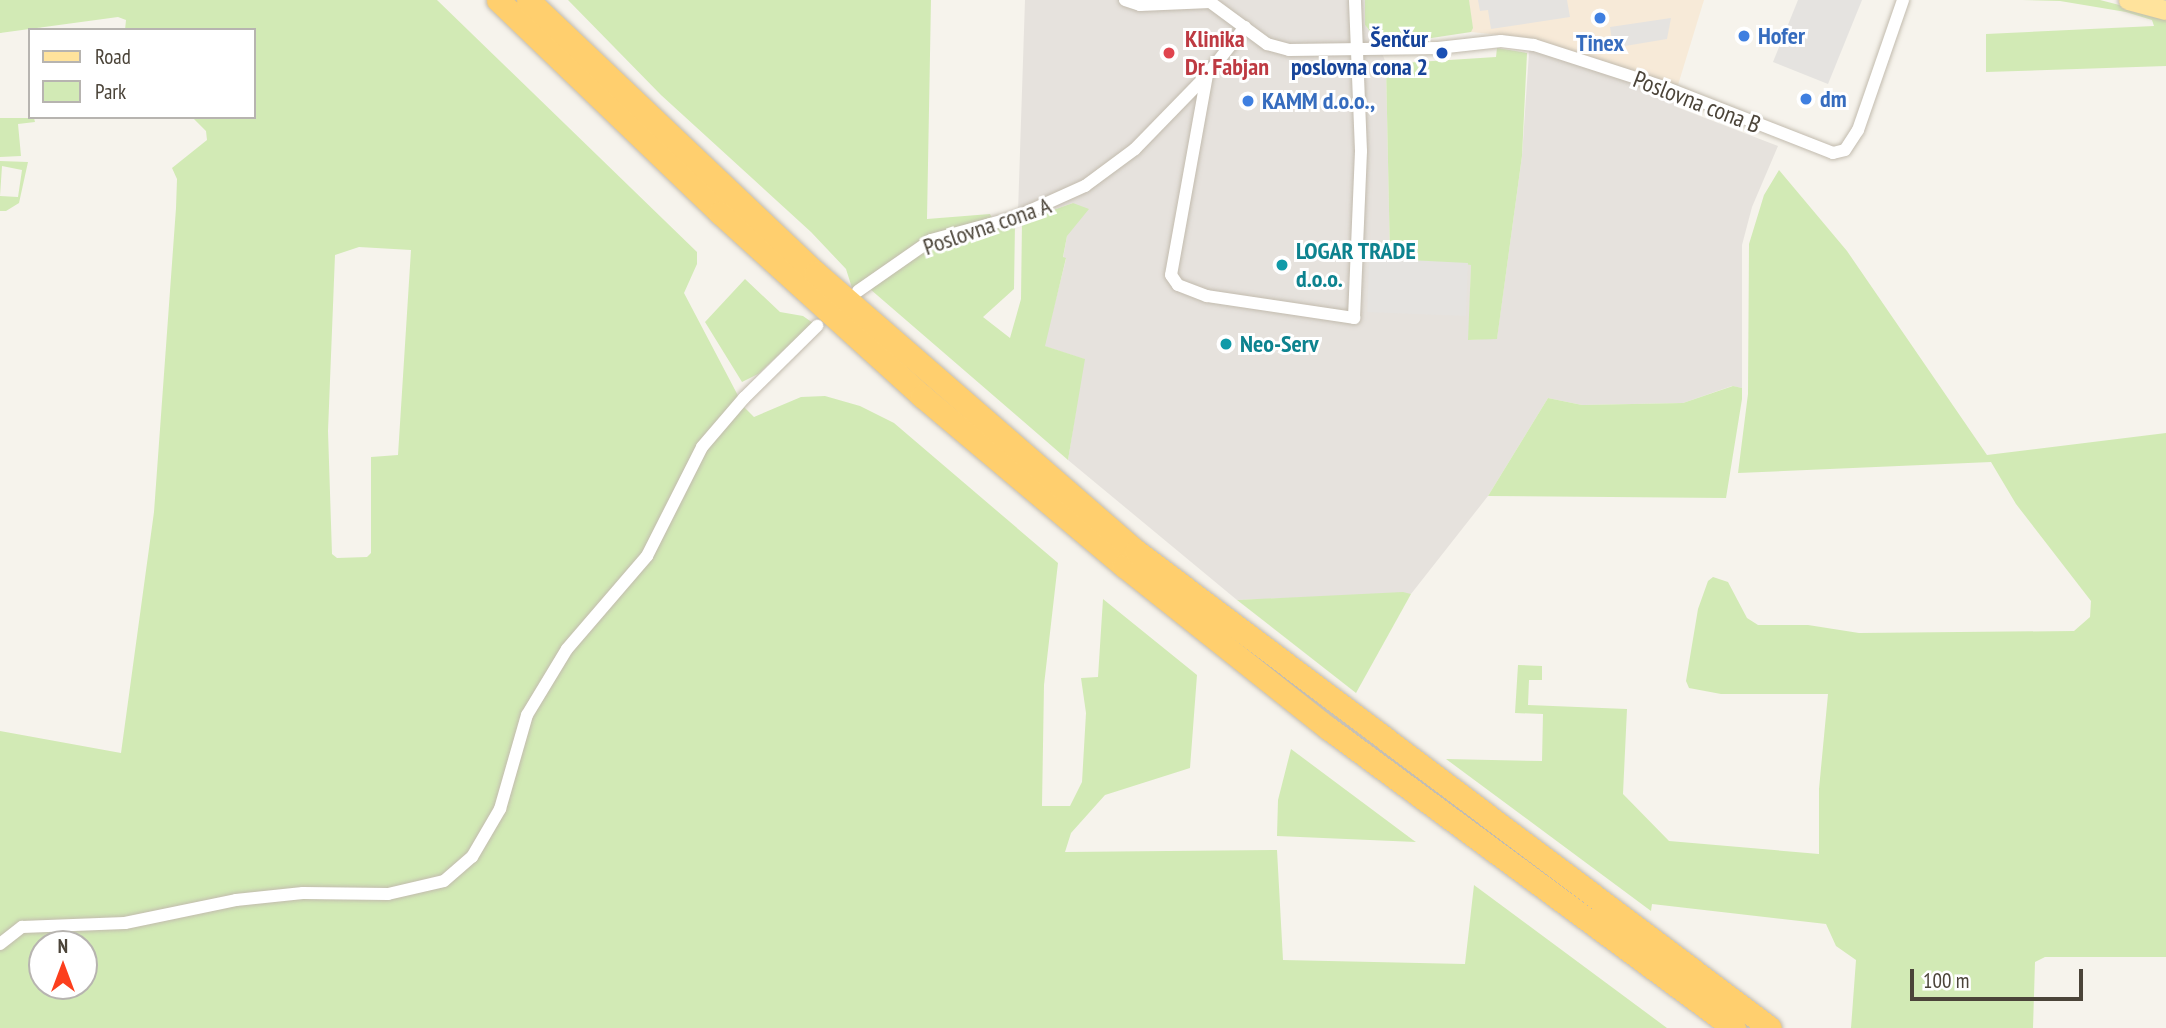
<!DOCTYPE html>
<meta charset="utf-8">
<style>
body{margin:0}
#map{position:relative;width:2166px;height:1028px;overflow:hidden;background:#f6f3ec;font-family:"PT Sans Narrow",sans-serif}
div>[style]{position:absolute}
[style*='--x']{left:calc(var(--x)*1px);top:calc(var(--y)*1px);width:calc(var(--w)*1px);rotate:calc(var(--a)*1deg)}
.commercial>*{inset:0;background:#f7ead8}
.industrial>*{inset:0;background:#e6e2dd}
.green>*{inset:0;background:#d2eab5}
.parking>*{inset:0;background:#e5e3e0}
.roads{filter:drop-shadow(0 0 2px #c2bbae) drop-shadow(0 0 2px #c2bbae)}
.street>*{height:12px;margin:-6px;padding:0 6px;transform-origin:6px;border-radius:6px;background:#fff}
.primary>*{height:19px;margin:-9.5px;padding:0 9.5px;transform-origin:9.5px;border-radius:9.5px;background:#ffe39c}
.highway>*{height:23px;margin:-11.5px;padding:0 11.5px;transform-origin:11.5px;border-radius:11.5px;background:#ffcf6e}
.dots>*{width:19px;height:19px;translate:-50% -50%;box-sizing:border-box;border:4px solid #fff;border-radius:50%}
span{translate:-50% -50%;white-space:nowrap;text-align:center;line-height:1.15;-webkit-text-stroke:6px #fff;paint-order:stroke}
.shop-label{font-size:24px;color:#366cbe;font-weight:700}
.left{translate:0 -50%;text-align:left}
.health-label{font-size:24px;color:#be3a42;font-weight:700}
.transit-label{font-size:24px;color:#164399;font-weight:700}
.right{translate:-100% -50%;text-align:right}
.street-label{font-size:24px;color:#4b4439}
.culture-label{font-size:24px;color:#0d838f;font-weight:700}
.legend{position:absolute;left:28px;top:28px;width:228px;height:91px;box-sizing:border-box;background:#fff;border:2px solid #b7b4b0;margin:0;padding:9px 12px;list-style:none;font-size:21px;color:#4b4439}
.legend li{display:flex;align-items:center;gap:14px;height:35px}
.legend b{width:35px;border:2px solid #b7b4b0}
.north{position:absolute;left:28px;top:930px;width:70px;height:70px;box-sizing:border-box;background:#fff;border:2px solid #b7b4b0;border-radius:50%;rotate:0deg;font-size:19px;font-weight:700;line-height:28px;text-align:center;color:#4b4439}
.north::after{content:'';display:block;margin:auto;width:24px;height:32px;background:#fc3f1d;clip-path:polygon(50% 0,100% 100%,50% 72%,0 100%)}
.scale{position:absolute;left:1910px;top:969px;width:173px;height:32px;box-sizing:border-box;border:4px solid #4b4439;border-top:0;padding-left:9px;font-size:21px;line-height:24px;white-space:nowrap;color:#4b4439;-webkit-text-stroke:5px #fff;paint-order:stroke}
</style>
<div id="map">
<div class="commercial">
<i style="clip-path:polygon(1469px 0,1704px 0,1678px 85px,1530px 38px,1471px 32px)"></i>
</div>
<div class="industrial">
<i style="clip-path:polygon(1025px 0,1365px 0,1365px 25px,1378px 41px,1386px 64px,1390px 259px,1471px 265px,1469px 340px,1497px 338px,1522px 156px,1530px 38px,1678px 85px,1674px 106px,1778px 146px,1752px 207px,1742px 245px,1742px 388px,1732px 386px,1683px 403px,1582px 405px,1548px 398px,1488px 496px,1411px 594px,1237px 600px,1068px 460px,1084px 359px,1044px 346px,1066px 259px,1063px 258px,1073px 203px,1022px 221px,1018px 212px)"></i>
</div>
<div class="green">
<i style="clip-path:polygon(evenodd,0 0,437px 0,697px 252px,697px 264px,684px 293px,744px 407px,754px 417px,801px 397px,825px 396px,860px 406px,894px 423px,1058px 563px,1044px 685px,1042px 806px,1070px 806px,1082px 782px,1086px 713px,1081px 678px,1098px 677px,1103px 599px,1197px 675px,1190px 768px,1105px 795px,1071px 833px,1065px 852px,1277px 850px,1283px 960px,1465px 964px,1474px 885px,1667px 1028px,0 1028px,0 731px,121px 753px,154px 512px,176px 208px,177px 179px,172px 168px,207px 140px,206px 131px,192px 117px,254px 117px,254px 30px,125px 30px,126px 20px,118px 17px,0 33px,0 0,359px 247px,411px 250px,398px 455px,371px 457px,371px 553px,367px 557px,337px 558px,332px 554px,328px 431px,335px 255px,359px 247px,0 0,42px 944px,84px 944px,84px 986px,42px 986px,42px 944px)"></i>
<i style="clip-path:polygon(568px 0,931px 0,927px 219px,990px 214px,992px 218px,925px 237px,852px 288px,846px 269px,811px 232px,661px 95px)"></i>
<i style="clip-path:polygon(1365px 0,1469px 0,1473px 28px,1471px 32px,1425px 39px,1378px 41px,1365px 25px)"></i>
<i style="clip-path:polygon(2022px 0,2100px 0,2166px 17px,2166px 66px,1986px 72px,1986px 34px,2154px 26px,2152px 20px,2126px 12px,2060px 1px)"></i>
<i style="clip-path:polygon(1497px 48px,1527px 53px,1522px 156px,1497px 339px,1468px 340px,1471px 265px,1390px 259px,1386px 64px,1496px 57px)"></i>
<i style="clip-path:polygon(0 118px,34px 118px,35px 122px,18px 124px,21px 156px,0 157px)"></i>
<i style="clip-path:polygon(evenodd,0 161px,28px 162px,19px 203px,6px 211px,0 211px,0 161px,2px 166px,22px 170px,18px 197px,0 196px,2px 166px)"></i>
<i style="clip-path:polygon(1779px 170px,1847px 251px,1987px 455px,2166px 433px,2166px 957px,2045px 957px,2035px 962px,2033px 1028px,1851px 1028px,1856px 960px,1836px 946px,1826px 924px,1652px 904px,1651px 911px,1446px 759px,1542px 761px,1543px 714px,1515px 713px,1518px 665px,1542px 666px,1542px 680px,1529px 680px,1528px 705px,1627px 709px,1623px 794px,1669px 841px,1819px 854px,1819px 789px,1828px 694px,1721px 694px,1689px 688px,1686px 681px,1698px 609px,1708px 581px,1713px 577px,1728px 582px,1747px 618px,1758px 625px,1808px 625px,1859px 633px,2074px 631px,2090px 617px,2091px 601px,2016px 504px,1991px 462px,1738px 473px,1748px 394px,1749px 244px,1764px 195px)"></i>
<i style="clip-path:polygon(1073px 203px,1089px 209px,1067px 236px,1063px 257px,1066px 258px,1045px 346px,1085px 359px,1068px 460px,870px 289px,925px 249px,1015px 223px,1014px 289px,983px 317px,1010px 338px,1021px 299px,1022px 221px)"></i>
<i style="clip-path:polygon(745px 279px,780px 312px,803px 316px,813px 323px,758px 374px,742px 382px,705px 322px)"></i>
<i style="clip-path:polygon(1733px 386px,1742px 388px,1742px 399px,1726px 498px,1488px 496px,1548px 398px,1582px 405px,1683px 403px)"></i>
<i style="clip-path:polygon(1403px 592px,1411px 594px,1356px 693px,1237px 600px)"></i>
<i style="clip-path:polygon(1291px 749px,1413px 840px,1416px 842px,1277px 836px,1278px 800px)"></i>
</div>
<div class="parking">
<i style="clip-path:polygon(1478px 0,1567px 0,1570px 17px,1491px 29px,1488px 10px,1480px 11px)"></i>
<i style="clip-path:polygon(1798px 0,1862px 0,1828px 84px,1773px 62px)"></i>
<i style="clip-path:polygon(1671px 18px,1667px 39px,1613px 48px,1610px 27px)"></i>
<i style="clip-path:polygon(1369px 258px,1468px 263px,1466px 316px,1367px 312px)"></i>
</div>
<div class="roads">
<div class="street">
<i style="--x:1125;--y:0;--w:16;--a:18"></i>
<i style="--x:1140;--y:5;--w:70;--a:-2.5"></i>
<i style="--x:1210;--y:2;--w:71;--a:36.4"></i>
<i style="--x:1267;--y:44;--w:23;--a:15"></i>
<i style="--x:1289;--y:50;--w:149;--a:-0.8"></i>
<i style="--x:1438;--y:48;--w:63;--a:-6.3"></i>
<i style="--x:1501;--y:41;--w:33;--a:7"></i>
<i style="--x:1534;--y:45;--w:140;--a:17.9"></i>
<i style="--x:1667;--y:88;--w:178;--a:21.4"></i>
<i style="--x:1833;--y:153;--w:12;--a:-14"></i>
<i style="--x:1845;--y:150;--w:24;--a:-57"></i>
<i style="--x:1858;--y:130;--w:138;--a:-70.9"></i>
<i style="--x:1245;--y:27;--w:61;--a:128.4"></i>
<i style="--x:1207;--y:75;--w:203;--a:100.2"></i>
<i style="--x:1171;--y:275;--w:12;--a:55"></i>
<i style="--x:1178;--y:285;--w:31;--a:21"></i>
<i style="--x:1207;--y:296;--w:149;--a:8.5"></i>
<i style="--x:1354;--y:318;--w:167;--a:-87.6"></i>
<i style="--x:1361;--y:151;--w:151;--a:-92.3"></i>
<i style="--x:858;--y:291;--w:89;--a:-34.9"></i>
<i style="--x:931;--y:240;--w:88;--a:-15.1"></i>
<i style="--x:1016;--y:217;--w:76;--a:-24.2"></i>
<i style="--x:1085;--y:186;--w:62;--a:-36.5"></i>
<i style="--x:1135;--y:149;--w:103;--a:-45.8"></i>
<i style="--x:0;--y:944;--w:28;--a:-38"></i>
<i style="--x:22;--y:927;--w:103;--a:-2.2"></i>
<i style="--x:125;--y:923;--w:113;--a:-11.7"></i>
<i style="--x:236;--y:900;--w:67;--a:-6"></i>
<i style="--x:303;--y:893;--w:85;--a:0.7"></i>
<i style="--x:388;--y:894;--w:57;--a:-13.1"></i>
<i style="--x:444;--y:881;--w:37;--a:-41"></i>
<i style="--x:472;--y:857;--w:56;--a:-59.7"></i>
<i style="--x:500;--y:809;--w:98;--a:-74"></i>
<i style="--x:527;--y:715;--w:77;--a:-58.8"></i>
<i style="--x:567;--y:649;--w:123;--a:-49.3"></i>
<i style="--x:647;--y:556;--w:122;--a:-63.2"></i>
<i style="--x:702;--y:447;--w:65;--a:-49.4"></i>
<i style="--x:744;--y:398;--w:103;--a:-44.6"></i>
</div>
<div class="primary">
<i style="--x:2128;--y:0;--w:39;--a:15"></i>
</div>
<div class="highway">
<i style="--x:498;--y:0;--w:308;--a:43.8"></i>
<i style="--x:720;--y:213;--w:273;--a:42.2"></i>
<i style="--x:922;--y:396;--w:264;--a:40.1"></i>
<i style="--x:1124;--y:566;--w:260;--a:38.5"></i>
<i style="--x:1328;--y:728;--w:505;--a:36.46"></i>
<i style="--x:528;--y:0;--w:397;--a:43.5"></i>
<i style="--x:816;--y:273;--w:424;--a:41"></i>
<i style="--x:1136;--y:551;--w:793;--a:36.96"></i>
</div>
</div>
<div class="dots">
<i style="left:1600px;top:18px;background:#3f7fe0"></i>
<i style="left:1744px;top:36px;background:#3f7fe0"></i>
<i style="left:1169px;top:53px;background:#e0444e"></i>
<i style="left:1442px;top:53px;background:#1a4fb4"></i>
<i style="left:1806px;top:99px;background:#3f7fe0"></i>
<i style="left:1248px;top:101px;background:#3f7fe0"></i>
<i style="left:1282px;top:265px;background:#0f9aa8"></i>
<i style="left:1226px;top:344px;background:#0f9aa8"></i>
</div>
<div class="shop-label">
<span class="left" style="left:1758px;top:36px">Hofer</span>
<span style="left:1600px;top:43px">Tinex</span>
<span class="left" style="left:1820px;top:99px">dm</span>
<span class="left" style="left:1262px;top:101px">KAMM d.o.o.,</span>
</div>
<div class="health-label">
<span class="left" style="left:1185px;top:53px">Klinika<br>Dr. Fabjan</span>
</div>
<div class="transit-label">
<span class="right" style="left:1428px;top:53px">Šenčur<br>poslovna cona 2</span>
</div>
<div class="street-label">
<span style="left:1697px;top:102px;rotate:21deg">Poslovna cona B</span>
<span style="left:987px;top:226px;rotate:-19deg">Poslovna cona A</span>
</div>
<div class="culture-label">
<span class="left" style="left:1296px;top:265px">LOGAR TRADE<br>d.o.o.</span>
<span class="left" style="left:1240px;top:344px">Neo-Serv</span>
</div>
<ul class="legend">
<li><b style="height:9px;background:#ffe39c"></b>Road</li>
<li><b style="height:19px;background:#d2eab5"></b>Park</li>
</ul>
<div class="north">N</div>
<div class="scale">100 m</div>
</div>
